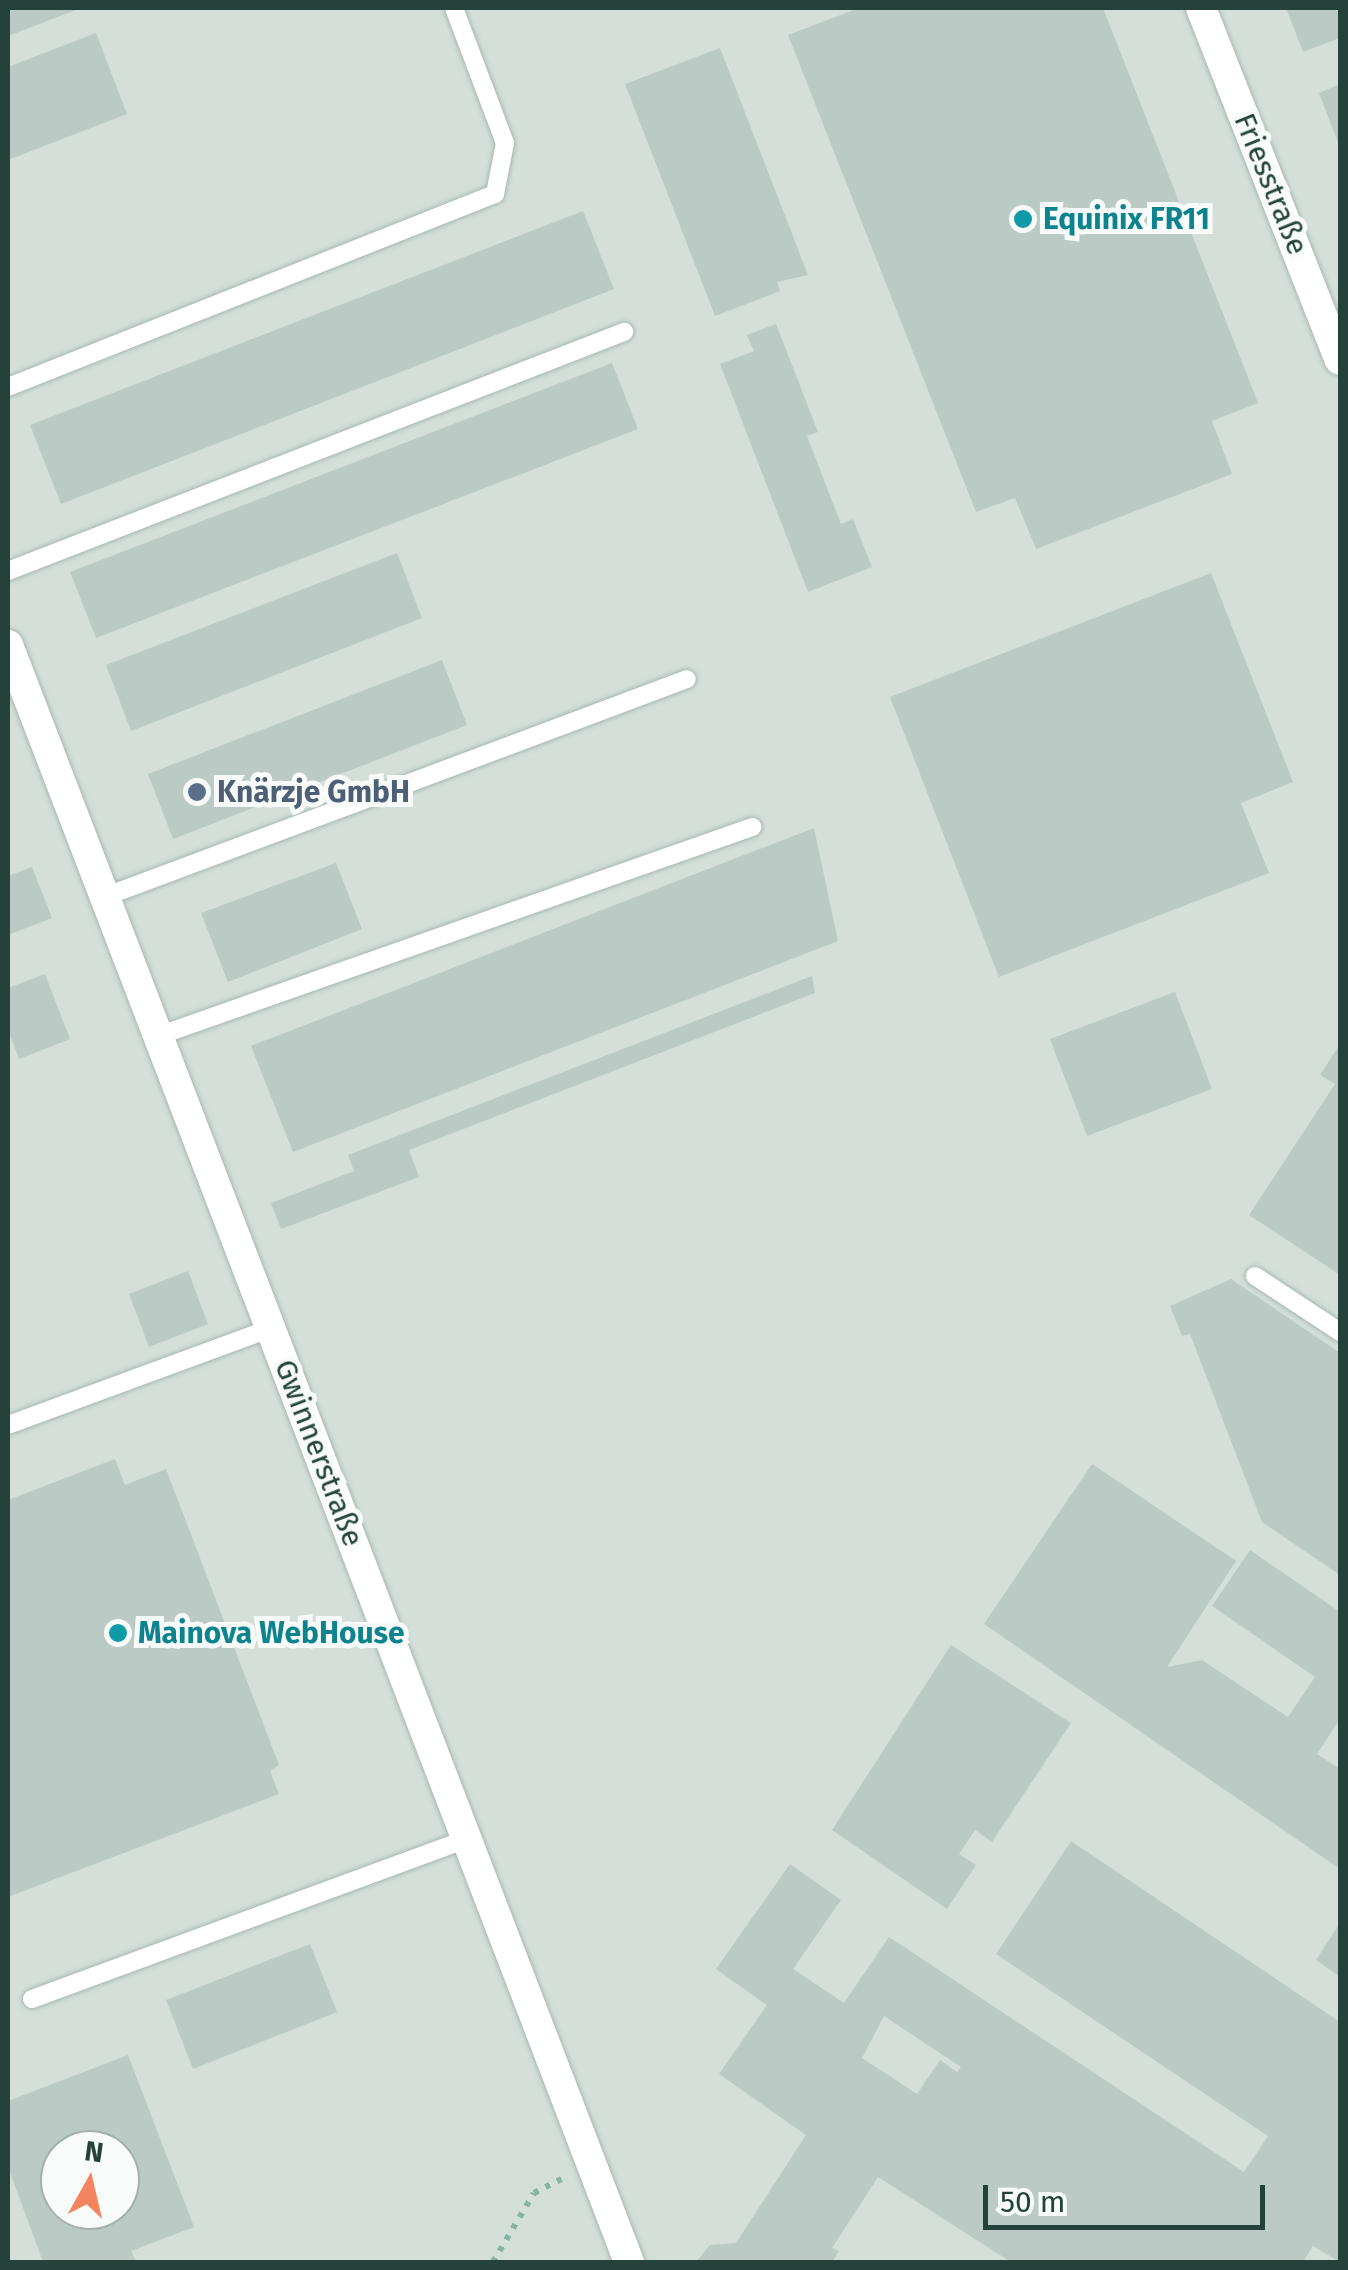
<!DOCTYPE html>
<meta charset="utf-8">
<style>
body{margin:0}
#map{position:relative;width:1348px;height:2270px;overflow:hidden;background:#e6efeb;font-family:"Fira Sans",sans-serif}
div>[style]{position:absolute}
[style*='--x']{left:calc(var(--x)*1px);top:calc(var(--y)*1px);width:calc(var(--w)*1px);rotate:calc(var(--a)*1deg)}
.built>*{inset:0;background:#d4dfda}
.building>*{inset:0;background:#bbcac4}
.path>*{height:6px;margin-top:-3px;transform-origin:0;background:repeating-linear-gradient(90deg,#86b3a5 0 5px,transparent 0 13px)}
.roads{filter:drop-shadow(0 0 2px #a8b8b2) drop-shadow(0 0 2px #a8b8b2)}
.lane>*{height:18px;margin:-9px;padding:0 9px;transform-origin:9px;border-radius:9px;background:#fff}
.street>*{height:30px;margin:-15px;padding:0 15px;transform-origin:15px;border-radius:15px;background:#fff}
.dots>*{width:28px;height:28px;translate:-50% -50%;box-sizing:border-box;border:5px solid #f7fbf9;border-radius:50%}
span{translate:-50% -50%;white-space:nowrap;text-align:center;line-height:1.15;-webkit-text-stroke:10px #f7fbf9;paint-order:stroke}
.street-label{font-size:30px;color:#24423a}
.culture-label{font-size:30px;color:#0d838f;font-weight:700}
.left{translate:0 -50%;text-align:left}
.service-label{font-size:30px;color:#4e5e75;font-weight:700}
.frame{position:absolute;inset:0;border:10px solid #24423a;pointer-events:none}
.north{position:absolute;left:40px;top:2130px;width:100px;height:100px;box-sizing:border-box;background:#f7fbf9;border:2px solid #a3b1ad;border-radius:50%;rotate:8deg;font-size:28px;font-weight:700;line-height:40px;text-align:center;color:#24423a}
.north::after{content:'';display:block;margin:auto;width:35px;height:45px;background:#f4845f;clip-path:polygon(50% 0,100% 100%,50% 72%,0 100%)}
.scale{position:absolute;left:983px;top:2185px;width:282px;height:45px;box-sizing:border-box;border:5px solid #24423a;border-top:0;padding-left:12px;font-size:30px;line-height:35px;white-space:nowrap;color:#24423a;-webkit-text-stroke:8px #f7fbf9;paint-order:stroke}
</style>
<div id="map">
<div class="built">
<i style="clip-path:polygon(evenodd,8px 8px,1340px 8px,1340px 2262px,8px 2262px,8px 8px,60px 2150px,120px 2150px,120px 2210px,60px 2210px,60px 2150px)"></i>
</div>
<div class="building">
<i style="clip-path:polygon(8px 8px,81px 8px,8px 36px)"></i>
<i style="clip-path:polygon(859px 8px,1103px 8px,1258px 403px,1212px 421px,1232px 474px,1036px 549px,1015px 498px,976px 512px,788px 35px)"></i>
<i style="clip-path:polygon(1286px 8px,1340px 8px,1340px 38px,1303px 52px)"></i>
<i style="clip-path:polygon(96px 33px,127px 114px,8px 160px,8px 67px)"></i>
<i style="clip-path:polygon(720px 48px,808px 275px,777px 282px,780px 291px,715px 316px,625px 84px)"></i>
<i style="clip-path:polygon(1340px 84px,1340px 148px,1319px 93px)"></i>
<i style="clip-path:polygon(583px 211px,614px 289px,61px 504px,30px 425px)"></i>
<i style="clip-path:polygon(776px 324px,818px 432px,807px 436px,841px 524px,853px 519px,872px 567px,808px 592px,720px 364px,754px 351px,747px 335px)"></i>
<i style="clip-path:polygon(612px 363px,638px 429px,96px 638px,70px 572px)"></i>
<i style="clip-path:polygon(397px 553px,422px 618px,131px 731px,106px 665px)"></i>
<i style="clip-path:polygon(1211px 573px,1293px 782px,1241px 803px,1269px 873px,999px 977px,890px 697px)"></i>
<i style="clip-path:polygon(442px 660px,467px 725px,173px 839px,148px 774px)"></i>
<i style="clip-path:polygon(814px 828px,838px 941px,293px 1152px,251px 1046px)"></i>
<i style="clip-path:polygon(336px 863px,362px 929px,228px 982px,201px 913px)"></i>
<i style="clip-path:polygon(32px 867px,52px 918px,8px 935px,8px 876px)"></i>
<i style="clip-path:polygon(45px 974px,70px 1039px,19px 1059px,8px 1030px,8px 988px)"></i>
<i style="clip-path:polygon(812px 976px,815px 993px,409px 1150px,419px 1177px,281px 1229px,271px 1203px,354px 1171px,348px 1155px)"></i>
<i style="clip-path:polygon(1175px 992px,1212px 1089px,1087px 1136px,1050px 1039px)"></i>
<i style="clip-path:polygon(1340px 1044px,1340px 1275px,1249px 1215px,1335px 1084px,1320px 1075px)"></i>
<i style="clip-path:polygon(188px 1271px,208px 1324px,149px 1347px,129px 1294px)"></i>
<i style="clip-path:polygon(1231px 1279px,1340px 1353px,1340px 1575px,1262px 1522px,1190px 1334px,1182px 1336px,1170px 1306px)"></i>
<i style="clip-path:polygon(115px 1459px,125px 1485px,166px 1469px,279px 1765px,270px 1771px,279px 1794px,8px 1897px,8px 1500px)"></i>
<i style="clip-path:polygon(1092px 1464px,1236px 1561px,1167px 1667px,1202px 1660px,1288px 1717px,1315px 1677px,1212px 1606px,1250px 1550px,1340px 1612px,1340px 1719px,1317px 1754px,1340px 1769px,1340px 1869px,984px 1624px)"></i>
<i style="clip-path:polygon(951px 1645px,1071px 1723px,992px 1842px,975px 1830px,959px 1854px,976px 1865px,947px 1909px,832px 1830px)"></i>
<i style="clip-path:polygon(evenodd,1071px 1841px,1340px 2022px,1340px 2262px,1313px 2246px,1303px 2262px,1011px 2262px,878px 2177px,832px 2248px,839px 2251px,832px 2262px,696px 2262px,710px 2245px,736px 2243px,806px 2135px,719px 2074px,767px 2005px,716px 1969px,790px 1864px,841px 1900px,793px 1969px,844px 2003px,889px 1937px,1244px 2172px,1268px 2136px,996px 1954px,1071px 1841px,884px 2016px,961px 2067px,957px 2072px,940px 2060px,917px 2094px,862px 2058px,884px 2016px)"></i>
<i style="clip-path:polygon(1340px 1923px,1340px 1977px,1316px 1960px)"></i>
<i style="clip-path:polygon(310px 1944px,337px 2012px,193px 2069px,166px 2000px)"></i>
<i style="clip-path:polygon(evenodd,128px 2055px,194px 2227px,131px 2251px,136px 2262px,43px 2262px,8px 2167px,8px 2101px,128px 2055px,60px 2150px,120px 2150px,120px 2210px,60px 2210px,60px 2150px)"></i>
</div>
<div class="path">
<i style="--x:493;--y:2262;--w:80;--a:-59.3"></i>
<i style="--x:534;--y:2193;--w:31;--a:-27"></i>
</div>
<div class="roads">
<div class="lane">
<i style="--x:8;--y:387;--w:524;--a:-21.62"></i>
<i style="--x:495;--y:194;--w:52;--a:-78.9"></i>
<i style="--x:505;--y:143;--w:144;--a:-110.7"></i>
<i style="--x:8;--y:571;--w:661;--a:-21.21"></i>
<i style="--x:104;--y:897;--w:622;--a:-20.5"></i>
<i style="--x:158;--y:1036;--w:630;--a:-19.38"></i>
<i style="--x:1255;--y:1276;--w:102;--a:33.4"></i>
<i style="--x:8;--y:1425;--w:281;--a:-20.2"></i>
<i style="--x:32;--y:1999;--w:460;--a:-20.2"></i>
</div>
<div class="street">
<i style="--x:1201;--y:8;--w:378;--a:68.5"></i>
<i style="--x:8;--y:645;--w:1732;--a:68.99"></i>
</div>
</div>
<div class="dots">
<i style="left:1023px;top:219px;background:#0f9aa8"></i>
<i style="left:197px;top:792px;background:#5c6f8a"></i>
<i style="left:118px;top:1633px;background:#0f9aa8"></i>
</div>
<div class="street-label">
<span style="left:1271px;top:184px;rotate:68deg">Friesstraße</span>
<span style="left:319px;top:1453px;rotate:69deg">Gwinnerstraße</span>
</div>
<div class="culture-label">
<span class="left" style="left:1043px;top:219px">Equinix FR11</span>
<span class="left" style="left:138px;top:1633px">Mainova WebHouse</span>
</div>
<div class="service-label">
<span class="left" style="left:217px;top:792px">Knärzje GmbH</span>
</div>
<div class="frame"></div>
<div class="north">N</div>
<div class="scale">50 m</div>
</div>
